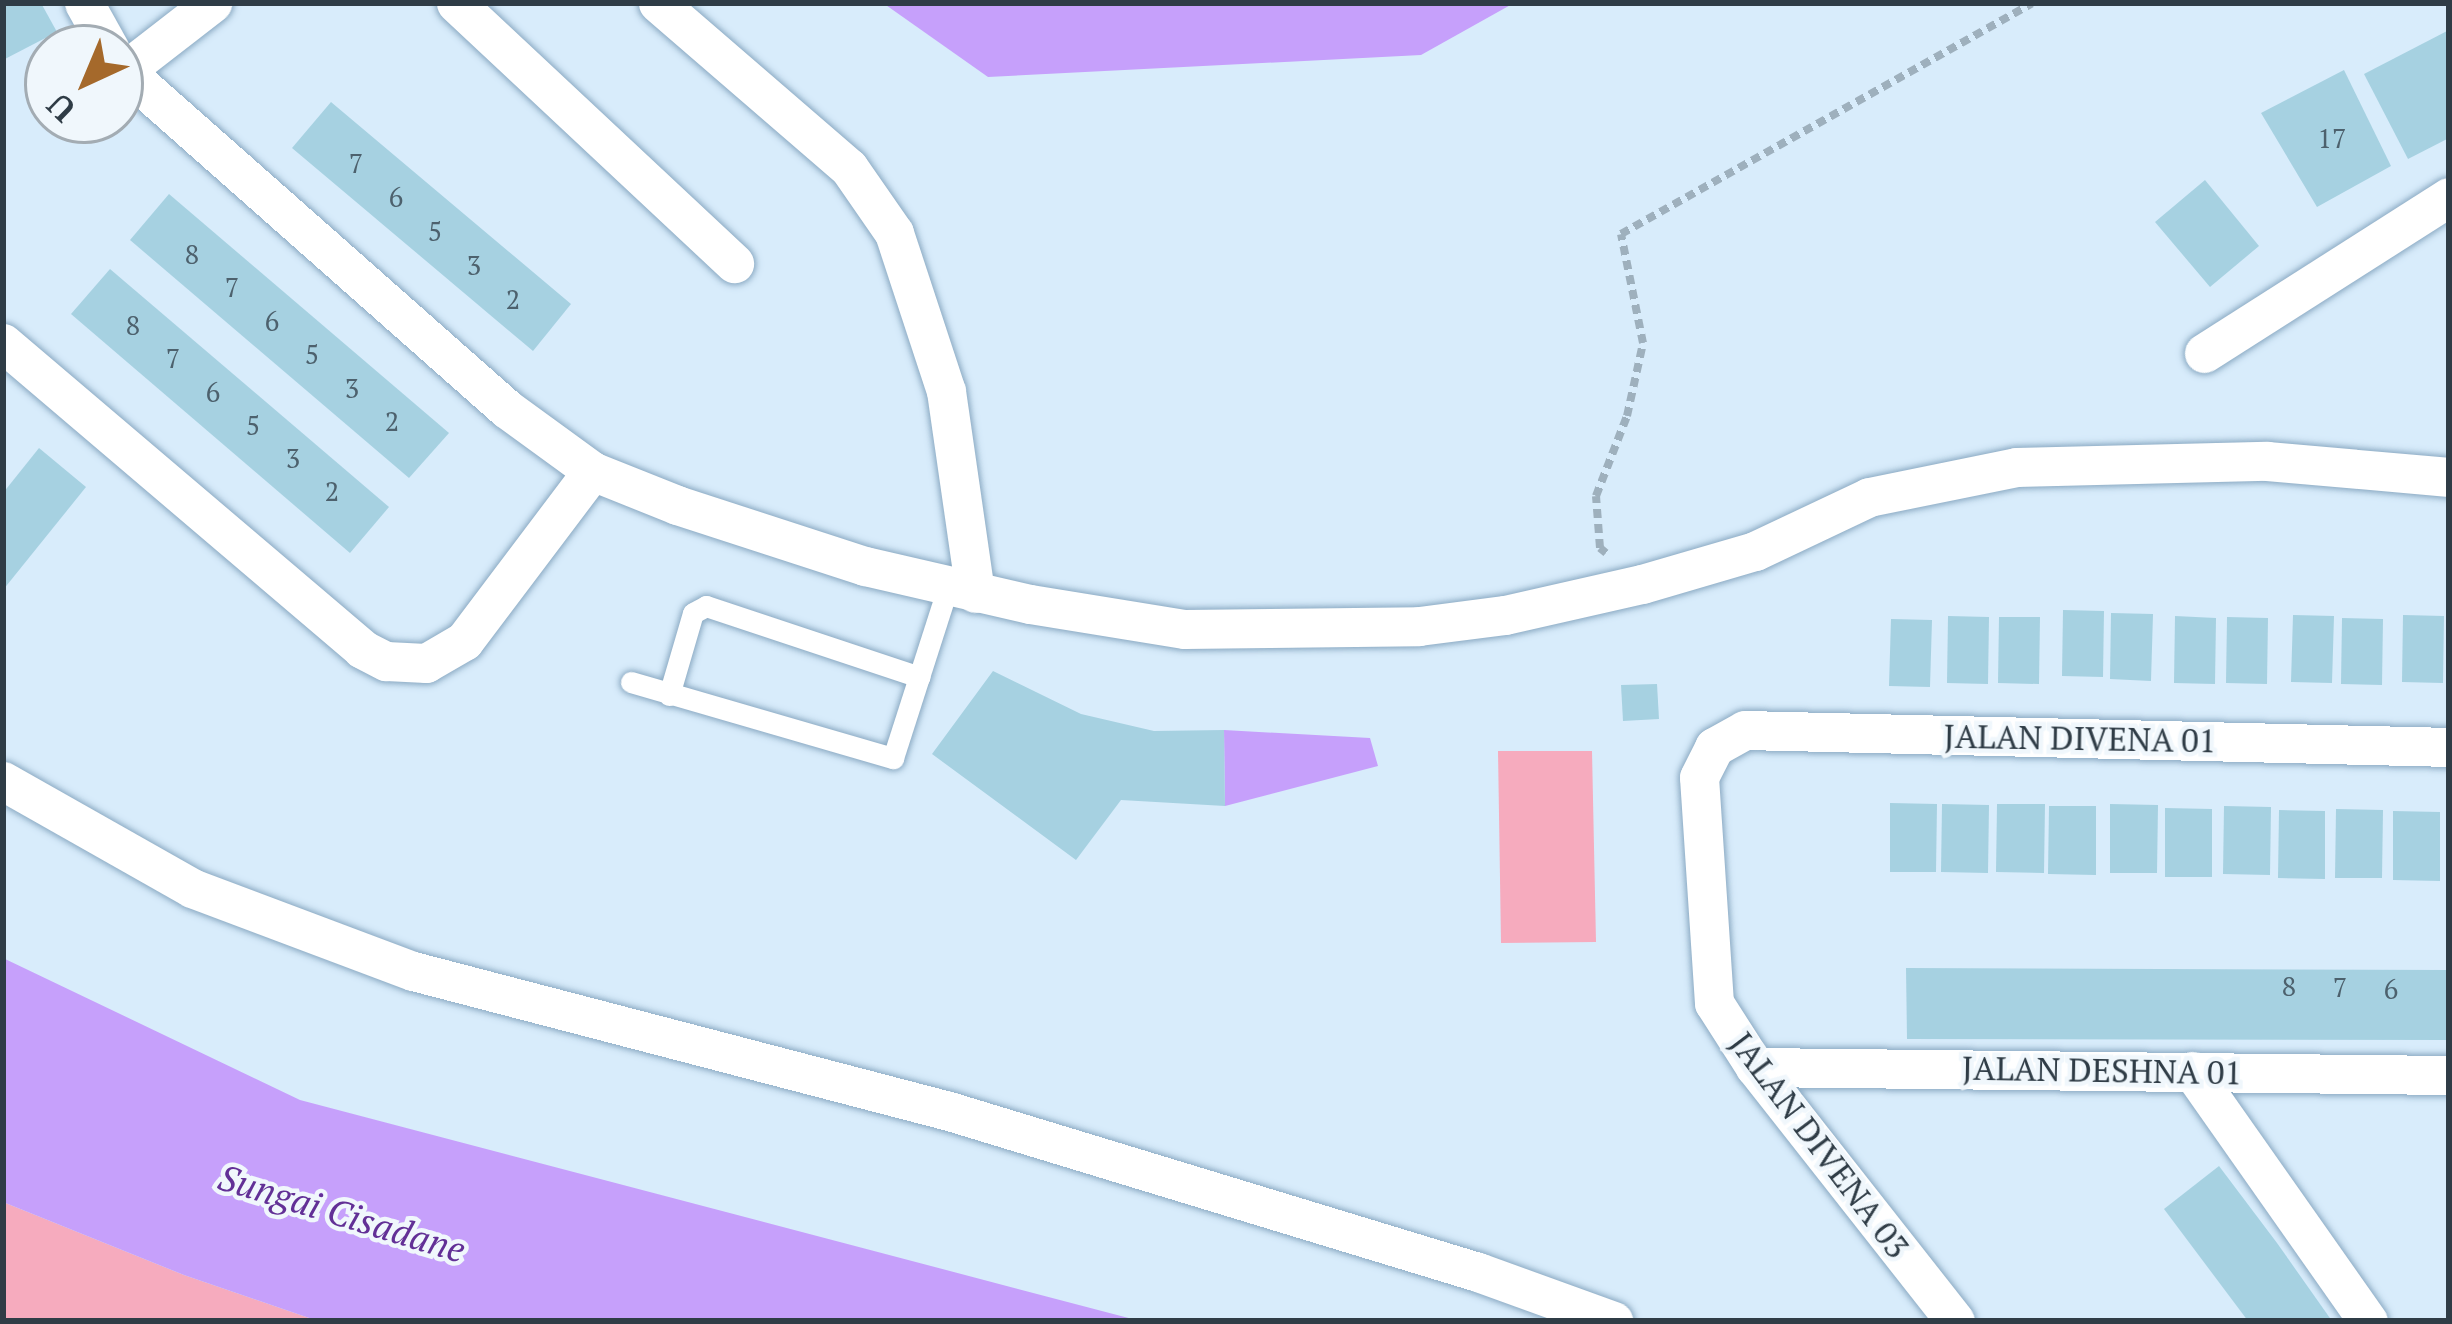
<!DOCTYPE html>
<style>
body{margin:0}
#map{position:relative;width:2452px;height:1324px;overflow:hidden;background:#d8ecfb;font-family:"PT Serif",serif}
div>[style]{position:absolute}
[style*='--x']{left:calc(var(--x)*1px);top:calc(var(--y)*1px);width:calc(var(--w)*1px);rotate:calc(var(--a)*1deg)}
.green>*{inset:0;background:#f6abbe}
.water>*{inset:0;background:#c6a0fb}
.building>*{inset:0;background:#a6d1e1}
.path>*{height:8px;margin-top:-4px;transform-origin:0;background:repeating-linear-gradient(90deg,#9eb0bd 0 9px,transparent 0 15px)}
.roads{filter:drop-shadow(0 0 3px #8baac3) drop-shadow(0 0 3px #8baac3)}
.lane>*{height:21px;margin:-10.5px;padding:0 10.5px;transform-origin:10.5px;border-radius:10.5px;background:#fff}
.street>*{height:39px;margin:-19.5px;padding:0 19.5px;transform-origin:19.5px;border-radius:19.5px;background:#fff}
span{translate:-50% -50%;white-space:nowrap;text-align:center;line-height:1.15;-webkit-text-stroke:9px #f0f7fc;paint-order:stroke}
.number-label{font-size:27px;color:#4d616d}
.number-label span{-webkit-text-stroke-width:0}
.street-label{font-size:33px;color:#2f3c46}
.water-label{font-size:36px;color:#623096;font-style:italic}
.frame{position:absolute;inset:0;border:6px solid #2f3c46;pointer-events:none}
.north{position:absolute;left:24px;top:24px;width:120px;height:120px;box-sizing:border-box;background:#f0f7fc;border:3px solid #a3acb3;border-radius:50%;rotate:224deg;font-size:33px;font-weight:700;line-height:48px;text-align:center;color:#2f3c46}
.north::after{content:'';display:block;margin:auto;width:42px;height:54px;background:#a5692b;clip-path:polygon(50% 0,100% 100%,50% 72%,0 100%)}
</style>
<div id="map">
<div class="green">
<i style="clip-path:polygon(1498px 751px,1592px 751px,1596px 942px,1501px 943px)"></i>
<i style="clip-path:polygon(3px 1202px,184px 1275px,318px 1321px,3px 1321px)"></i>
</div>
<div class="water">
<i style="clip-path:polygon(883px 3px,1514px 3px,1421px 55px,988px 77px)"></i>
<i style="clip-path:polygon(1224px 730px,1370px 738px,1378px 766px,1225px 806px)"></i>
<i style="clip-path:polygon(3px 958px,300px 1100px,1140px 1321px,318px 1321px,184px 1275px,3px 1202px)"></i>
</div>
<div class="building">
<i style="clip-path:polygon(3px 3px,41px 3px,57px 32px,3px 60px)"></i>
<i style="clip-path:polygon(2449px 30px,2449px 138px,2408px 159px,2364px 74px)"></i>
<i style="clip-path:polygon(2344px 70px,2391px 166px,2317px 207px,2261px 113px)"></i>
<i style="clip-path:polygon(331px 102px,571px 304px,533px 351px,292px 148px)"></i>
<i style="clip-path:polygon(2205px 180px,2259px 246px,2210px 287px,2155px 222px)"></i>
<i style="clip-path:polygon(169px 194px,449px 433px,409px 478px,130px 240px)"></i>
<i style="clip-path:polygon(110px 269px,389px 507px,350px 553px,71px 314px)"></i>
<i style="clip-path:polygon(39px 448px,86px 487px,3px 590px,3px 493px)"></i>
<i style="clip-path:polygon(2063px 610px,2104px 611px,2103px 677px,2062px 676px)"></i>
<i style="clip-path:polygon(2111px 613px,2153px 614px,2151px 681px,2110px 679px)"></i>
<i style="clip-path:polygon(2293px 615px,2334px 616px,2332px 683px,2291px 682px)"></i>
<i style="clip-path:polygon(2403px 615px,2444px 616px,2443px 683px,2402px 682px)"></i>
<i style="clip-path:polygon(1948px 616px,1989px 617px,1988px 684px,1947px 683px)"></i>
<i style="clip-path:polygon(2175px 616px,2216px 618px,2215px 684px,2174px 683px)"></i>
<i style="clip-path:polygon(1999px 617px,2040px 617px,2039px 684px,1998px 683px)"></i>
<i style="clip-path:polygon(2227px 617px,2268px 618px,2267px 684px,2226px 683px)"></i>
<i style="clip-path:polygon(2342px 618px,2383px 619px,2382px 685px,2341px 684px)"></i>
<i style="clip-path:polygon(1891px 619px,1932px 620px,1930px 687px,1889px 686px)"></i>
<i style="clip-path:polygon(993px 671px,1081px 714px,1154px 731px,1224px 730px,1225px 806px,1121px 800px,1076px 860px,932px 754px)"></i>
<i style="clip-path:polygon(1657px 684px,1659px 719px,1623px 721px,1621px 685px)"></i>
<i style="clip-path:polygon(1890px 803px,1937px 804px,1936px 872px,1890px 872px)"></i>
<i style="clip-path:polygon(1942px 804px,1989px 805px,1988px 873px,1941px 872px)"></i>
<i style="clip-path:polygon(1997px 804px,2045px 804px,2044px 873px,1996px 872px)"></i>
<i style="clip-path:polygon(2110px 804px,2158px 805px,2157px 873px,2110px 873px)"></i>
<i style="clip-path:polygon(2049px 806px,2096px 806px,2096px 875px,2048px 874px)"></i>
<i style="clip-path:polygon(2224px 806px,2271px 807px,2270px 875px,2223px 874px)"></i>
<i style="clip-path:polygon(2165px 808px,2212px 809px,2212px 877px,2165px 877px)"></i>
<i style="clip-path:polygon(2336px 809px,2383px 810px,2382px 878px,2335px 878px)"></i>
<i style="clip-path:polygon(2279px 810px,2325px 811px,2325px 879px,2278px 878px)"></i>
<i style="clip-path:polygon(2393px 811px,2440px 812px,2440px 881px,2393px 880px)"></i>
<i style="clip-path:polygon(1906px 968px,2449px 970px,2449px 1040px,1907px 1039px)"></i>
<i style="clip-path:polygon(2219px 1166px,2277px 1243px,2332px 1321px,2248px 1321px,2164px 1209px)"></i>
</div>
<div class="path">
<i style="--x:1606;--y:553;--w:8;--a:-140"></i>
<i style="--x:1600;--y:548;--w:52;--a:-94.4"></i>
<i style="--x:1596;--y:496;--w:86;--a:-68.8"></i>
<i style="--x:1627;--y:416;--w:75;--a:-77.6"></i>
<i style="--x:1643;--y:343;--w:111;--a:-101.4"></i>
<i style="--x:1621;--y:234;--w:471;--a:-29.3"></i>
</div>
<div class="roads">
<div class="lane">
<i style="--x:631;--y:682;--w:273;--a:16.2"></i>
<i style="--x:893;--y:758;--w:180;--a:-72.2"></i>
<i style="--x:669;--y:695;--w:85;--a:-73.7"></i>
<i style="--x:693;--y:613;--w:15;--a:-28"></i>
<i style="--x:706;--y:606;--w:225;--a:18.4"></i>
</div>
<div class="street">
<i style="--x:84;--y:3;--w:51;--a:60.9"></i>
<i style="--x:456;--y:3;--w:381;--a:43.1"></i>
<i style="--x:658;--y:3;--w:252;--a:40.8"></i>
<i style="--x:849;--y:168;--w:79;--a:55.3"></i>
<i style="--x:894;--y:233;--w:166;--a:71.8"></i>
<i style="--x:946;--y:391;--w:204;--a:81.8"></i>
<i style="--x:120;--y:67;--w:516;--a:41.47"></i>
<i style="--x:507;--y:409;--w:105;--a:36.1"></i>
<i style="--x:592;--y:471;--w:92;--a:21.8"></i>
<i style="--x:677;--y:505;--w:198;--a:18"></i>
<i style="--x:865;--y:566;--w:169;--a:13"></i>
<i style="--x:1030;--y:604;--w:156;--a:9.2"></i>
<i style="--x:1184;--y:629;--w:235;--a:-0.7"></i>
<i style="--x:1419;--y:626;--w:87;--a:-7.3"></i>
<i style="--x:1505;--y:615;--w:140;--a:-12.8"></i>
<i style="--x:1642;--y:584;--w:118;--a:-16.3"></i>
<i style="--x:1755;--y:551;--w:126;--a:-25.3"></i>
<i style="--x:1869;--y:497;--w:150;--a:-11.5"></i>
<i style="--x:2016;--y:467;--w:251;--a:-1.4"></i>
<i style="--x:2267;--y:461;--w:183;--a:5"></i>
<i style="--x:123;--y:72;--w:113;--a:-37.8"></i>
<i style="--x:3;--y:343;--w:472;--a:40.4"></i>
<i style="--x:362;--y:649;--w:27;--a:27"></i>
<i style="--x:386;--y:661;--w:40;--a:2.9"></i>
<i style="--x:426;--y:663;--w:44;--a:-30.1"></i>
<i style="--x:464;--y:641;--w:213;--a:-53"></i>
<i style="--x:2204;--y:353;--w:290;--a:-32.5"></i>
<i style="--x:3;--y:781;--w:217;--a:29.5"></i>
<i style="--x:192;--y:888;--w:236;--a:20.6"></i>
<i style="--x:413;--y:971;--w:554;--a:14.64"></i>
<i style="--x:949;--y:1111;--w:553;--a:16.93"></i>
<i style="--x:1478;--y:1272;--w:144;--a:19.9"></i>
<i style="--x:1755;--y:1067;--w:694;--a:0.66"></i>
<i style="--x:2192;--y:1071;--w:306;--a:54.9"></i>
<i style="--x:1955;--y:1321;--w:323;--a:-128.2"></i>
<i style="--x:1755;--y:1067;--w:76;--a:-122.6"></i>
<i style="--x:1714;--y:1003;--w:226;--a:-93.8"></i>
<i style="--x:1699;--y:777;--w:34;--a:-63"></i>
<i style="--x:1714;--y:747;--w:35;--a:-29"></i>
<i style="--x:1745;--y:730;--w:704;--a:1.38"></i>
</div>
</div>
<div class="number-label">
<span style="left:2332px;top:139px">17</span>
<span style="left:356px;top:164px">7</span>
<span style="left:396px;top:198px">6</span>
<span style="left:435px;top:232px">5</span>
<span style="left:192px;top:255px">8</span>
<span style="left:474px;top:266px">3</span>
<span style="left:232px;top:288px">7</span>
<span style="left:513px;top:300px">2</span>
<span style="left:272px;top:322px">6</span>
<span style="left:133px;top:326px">8</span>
<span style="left:312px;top:355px">5</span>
<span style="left:173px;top:359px">7</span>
<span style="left:352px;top:389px">3</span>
<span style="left:213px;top:393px">6</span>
<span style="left:392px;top:422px">2</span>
<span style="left:253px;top:426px">5</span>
<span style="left:293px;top:459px">3</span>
<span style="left:332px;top:492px">2</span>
<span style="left:2289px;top:987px">8</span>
<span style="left:2340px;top:988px">7</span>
<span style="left:2391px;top:990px">6</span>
</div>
<div class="street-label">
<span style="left:2080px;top:738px;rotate:1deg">JALAN DIVENA 01</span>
<span style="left:2102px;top:1070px;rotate:1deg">JALAN DESHNA 01</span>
<span style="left:1820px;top:1145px;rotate:53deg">JALAN DIVENA 03</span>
</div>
<div class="water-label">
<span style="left:342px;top:1213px;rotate:17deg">Sungai Cisadane</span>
</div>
<div class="frame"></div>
<div class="north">U</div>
</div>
